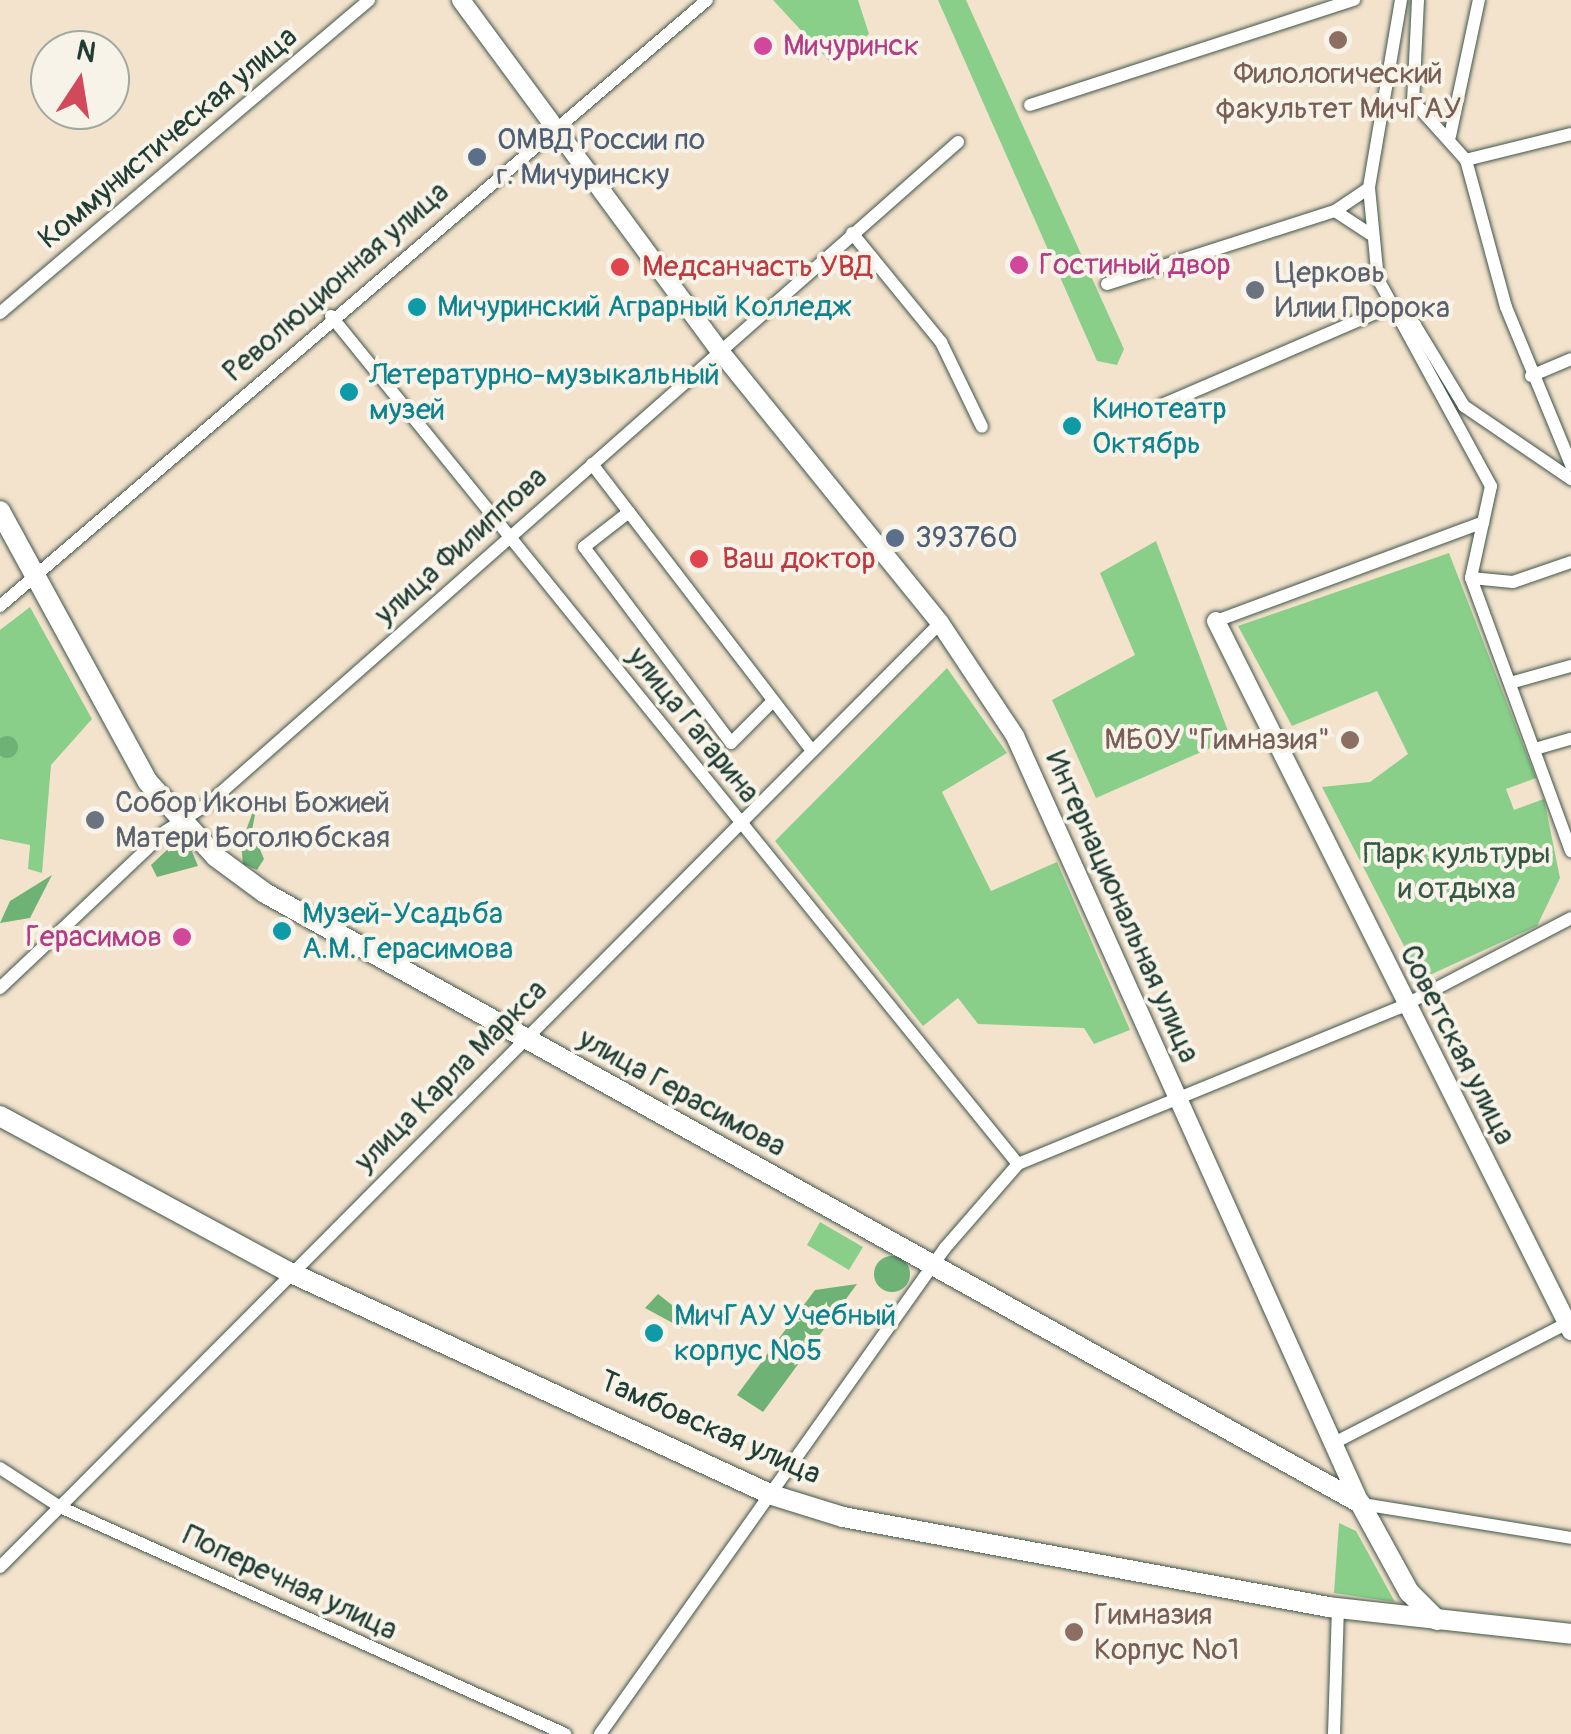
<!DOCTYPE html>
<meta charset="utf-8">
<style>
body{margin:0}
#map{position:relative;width:1571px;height:1734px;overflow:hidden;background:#f4e3cc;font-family:Pangolin,sans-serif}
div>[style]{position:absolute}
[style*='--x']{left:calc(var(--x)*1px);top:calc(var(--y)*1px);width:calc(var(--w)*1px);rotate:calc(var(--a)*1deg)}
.green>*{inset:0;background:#89cf8a}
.forest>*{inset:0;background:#6eb276}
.round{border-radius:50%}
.roads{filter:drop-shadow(0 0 2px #3f564b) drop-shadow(0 0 2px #3f564b)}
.minor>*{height:12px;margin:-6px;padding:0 6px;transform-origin:6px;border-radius:6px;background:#fff}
.secondary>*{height:18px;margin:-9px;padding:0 9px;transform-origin:9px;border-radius:9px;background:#fff}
.primary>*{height:20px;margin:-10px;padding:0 10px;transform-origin:10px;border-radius:10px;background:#fff}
.dots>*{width:28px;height:28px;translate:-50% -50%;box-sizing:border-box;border:5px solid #f7f3e8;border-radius:50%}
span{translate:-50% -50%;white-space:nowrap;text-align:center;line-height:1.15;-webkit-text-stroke:8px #f7f3e8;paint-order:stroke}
.hotel-label{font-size:30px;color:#b23c85}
.left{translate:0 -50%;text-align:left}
.right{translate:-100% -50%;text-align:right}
.education-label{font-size:30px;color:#785e54}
.street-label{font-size:30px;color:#1f3d34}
.service-label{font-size:30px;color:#4e5e75}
.health-label{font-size:30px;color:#be3a42}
.worship-label{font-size:30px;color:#5b616d}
.culture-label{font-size:30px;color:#0d838f}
.park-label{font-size:30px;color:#345a45}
.north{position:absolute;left:30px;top:30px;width:100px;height:100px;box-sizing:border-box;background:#f7f3e8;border:2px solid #a1aaa0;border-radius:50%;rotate:12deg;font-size:28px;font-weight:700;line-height:40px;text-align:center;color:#1f3d34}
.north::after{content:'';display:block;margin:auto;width:35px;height:45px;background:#d1495b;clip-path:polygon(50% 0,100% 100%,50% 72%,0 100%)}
</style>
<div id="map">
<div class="green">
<i style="clip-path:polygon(773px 0,858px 0,869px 34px,832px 64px)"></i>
<i style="clip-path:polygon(938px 0,966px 0,1124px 349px,1117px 365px,1097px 361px)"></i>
<i style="clip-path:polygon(1156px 541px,1231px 739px,1096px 798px,1052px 700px,1135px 655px,1100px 573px)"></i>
<i style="clip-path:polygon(1449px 553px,1536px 778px,1506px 789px,1514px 810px,1544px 799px,1560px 878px,1537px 926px,1421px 979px,1322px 787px,1370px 782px,1408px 754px,1377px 691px,1292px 726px,1238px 626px)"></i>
<i style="clip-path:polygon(30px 607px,92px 719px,51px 765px,42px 873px,28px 869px,30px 845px,0 839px,0 630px)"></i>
<i style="clip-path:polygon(947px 668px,1007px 753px,942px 792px,991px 891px,1057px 862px,1130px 1030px,1094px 1044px,1084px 1028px,978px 1024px,958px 998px,923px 1026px,775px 841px)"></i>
<i style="clip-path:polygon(820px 1222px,863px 1247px,849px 1270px,807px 1245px)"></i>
<i style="clip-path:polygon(1339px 1523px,1356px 1531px,1395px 1602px,1334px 1593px)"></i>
</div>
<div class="forest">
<i class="round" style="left:-4px;top:736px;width:22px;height:22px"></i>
<i style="clip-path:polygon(259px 795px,252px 830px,264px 859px,257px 870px,243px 864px,241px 844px)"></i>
<i style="clip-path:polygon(171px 846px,191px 849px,198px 866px,157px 877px,151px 865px)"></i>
<i style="clip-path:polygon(52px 875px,30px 918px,0 923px,10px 901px)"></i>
<i class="round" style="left:874px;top:1256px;width:36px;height:36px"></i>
<i style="clip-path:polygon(857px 1284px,763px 1412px,737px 1395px,815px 1290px)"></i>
<i style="clip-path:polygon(658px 1294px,690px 1319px,682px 1328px,645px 1308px)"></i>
</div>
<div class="roads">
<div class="minor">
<i style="--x:1401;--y:0;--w:191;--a:99.7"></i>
<i style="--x:1369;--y:188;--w:91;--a:84.4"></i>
<i style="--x:1378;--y:279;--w:236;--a:61.4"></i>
<i style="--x:1491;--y:486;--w:94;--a:102.3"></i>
<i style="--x:1471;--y:578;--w:291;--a:69.9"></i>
<i style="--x:1418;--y:0;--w:101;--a:92.8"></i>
<i style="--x:1413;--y:101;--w:79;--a:48.1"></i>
<i style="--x:1466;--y:160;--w:152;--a:74.8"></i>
<i style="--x:1506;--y:307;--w:171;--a:67.6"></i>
<i style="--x:1030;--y:105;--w:341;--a:-18"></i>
<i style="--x:1450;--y:136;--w:139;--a:-78"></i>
<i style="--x:1466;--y:160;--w:108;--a:-13.9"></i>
<i style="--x:1335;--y:211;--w:42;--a:33.3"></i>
<i style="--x:852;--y:233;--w:141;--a:50.8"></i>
<i style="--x:941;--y:342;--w:94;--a:64.2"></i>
<i style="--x:1107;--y:284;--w:239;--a:-17.8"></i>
<i style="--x:1335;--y:211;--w:41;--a:-34.1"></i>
<i style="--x:1396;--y:311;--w:24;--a:36"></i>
<i style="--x:1415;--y:325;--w:95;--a:58.8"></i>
<i style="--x:1464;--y:406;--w:130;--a:34.3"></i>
<i style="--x:0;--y:313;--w:484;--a:-40.3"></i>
<i style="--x:331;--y:316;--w:1091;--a:50.99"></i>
<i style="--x:1531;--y:376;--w:43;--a:-23"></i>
<i style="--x:1162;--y:405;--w:248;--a:-23.3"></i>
<i style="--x:592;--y:464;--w:359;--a:52.5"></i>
<i style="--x:629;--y:512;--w:57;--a:142.1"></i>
<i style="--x:584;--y:547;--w:245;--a:53.1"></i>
<i style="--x:731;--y:743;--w:59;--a:-45"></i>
<i style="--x:1471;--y:578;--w:42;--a:5.4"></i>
<i style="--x:1513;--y:582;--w:61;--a:-19"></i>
<i style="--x:0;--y:606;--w:931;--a:-40.6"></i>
<i style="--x:1216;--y:621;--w:285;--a:-20.3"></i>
<i style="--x:1510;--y:683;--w:63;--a:-15.6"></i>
<i style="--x:1535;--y:749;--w:37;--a:-16"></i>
<i style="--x:0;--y:988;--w:228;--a:-43.4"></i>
<i style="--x:166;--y:831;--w:51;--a:-33.1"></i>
<i style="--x:209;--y:803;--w:999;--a:-41.43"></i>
<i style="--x:1332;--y:1444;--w:269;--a:-27.2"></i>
<i style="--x:0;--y:1468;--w:72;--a:33"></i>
<i style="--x:60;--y:1507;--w:554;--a:24.2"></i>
<i style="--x:1362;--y:1504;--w:212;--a:9.2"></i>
<i style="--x:0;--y:1567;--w:1332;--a:-45.12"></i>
<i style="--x:600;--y:1734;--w:596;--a:-54.63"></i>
<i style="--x:945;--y:1248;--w:111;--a:-49"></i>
<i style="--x:1018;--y:1164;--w:412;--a:-22.3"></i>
<i style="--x:1399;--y:1008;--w:194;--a:-27.6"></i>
<i style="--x:1334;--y:1734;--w:126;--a:-88.2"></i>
</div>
<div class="secondary">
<i style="--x:461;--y:0;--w:435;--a:53.6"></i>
<i style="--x:719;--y:350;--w:351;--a:51"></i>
<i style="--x:940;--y:623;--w:136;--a:56.4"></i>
<i style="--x:1015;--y:736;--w:841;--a:65.78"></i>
<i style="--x:1216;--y:621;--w:794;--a:63.43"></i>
</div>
<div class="primary">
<i style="--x:0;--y:511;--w:309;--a:61.4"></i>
<i style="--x:148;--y:782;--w:101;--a:47.8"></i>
<i style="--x:216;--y:857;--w:61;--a:36.3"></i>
<i style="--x:265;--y:893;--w:1253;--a:29.12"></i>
<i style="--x:1360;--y:1503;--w:102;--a:61.2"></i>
<i style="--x:1409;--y:1592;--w:40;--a:45"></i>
<i style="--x:0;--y:1116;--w:326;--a:28.4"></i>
<i style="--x:287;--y:1271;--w:534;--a:24.79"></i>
<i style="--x:772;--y:1495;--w:74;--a:17.2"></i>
<i style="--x:843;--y:1517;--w:493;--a:10.5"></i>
<i style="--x:1328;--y:1607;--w:244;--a:6.3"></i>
</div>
</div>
<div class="dots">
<i style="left:1338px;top:40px;background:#8d6e63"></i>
<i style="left:763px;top:46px;background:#d1479c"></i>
<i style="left:477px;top:157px;background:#5c6f8a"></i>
<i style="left:1019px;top:265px;background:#d1479c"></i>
<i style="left:620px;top:267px;background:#e0444e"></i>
<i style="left:1255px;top:290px;background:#6b7280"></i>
<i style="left:417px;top:307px;background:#0f9aa8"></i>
<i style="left:349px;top:392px;background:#0f9aa8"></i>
<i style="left:1072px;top:426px;background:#0f9aa8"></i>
<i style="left:895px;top:538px;background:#5c6f8a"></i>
<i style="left:699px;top:559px;background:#e0444e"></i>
<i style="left:1350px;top:740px;background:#8d6e63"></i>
<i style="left:95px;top:820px;background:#6b7280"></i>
<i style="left:282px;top:931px;background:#0f9aa8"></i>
<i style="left:182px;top:937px;background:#d1479c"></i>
<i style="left:654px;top:1333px;background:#0f9aa8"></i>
<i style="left:1074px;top:1632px;background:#8d6e63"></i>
</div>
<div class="hotel-label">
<span class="left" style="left:783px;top:46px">Мичуринск</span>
<span class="left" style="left:1039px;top:265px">Гостиный двор</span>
<span class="right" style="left:162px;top:937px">Герасимов</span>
</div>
<div class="education-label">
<span style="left:1338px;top:91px">Филологический<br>факультет МичГАУ</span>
<span class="right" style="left:1330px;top:740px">МБОУ "Гимназия"</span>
<span class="left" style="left:1094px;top:1632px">Гимназия<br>Корпус №1</span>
</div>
<div class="street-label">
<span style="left:168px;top:138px;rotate:-40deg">Коммунистическая улица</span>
<span style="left:336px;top:282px;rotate:-41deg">Революционная улица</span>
<span style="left:461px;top:546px;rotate:-42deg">улица Филиппова</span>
<span style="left:693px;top:725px;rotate:51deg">улица Гагарина</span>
<span style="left:1122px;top:907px;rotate:66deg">Интернациональная улица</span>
<span style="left:1457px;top:1045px;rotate:63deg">Советская улица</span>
<span style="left:451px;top:1076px;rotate:-45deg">улица Карла Маркса</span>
<span style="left:682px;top:1093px;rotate:29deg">улица Герасимова</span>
<span style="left:710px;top:1428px;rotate:24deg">Тамбовская улица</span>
<span style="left:290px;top:1583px;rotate:25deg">Поперечная улица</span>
</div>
<div class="service-label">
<span class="left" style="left:497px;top:157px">ОМВД России по<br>г. Мичуринску</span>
<span class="left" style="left:915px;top:538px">393760</span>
</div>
<div class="health-label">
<span class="left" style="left:642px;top:267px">Медсанчасть УВД</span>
<span class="left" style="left:722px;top:559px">Ваш доктор</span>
</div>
<div class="worship-label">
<span class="left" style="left:1275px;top:290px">Церковь<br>Илии Пророка</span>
<span class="left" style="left:115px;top:820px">Собор Иконы Божией<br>Матери Боголюбская</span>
</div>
<div class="culture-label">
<span class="left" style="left:437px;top:307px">Мичуринский Аграрный Колледж</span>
<span class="left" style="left:369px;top:392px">Летературно-музыкальный<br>музей</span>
<span class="left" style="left:1092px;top:426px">Кинотеатр<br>Октябрь</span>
<span class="left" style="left:302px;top:931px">Музей-Усадьба<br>А.М. Герасимова</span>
<span class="left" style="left:674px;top:1333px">МичГАУ Учебный<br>корпус №5</span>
</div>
<div class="park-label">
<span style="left:1457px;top:871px">Парк культуры<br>и отдыха</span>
</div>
<div class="north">N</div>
</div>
